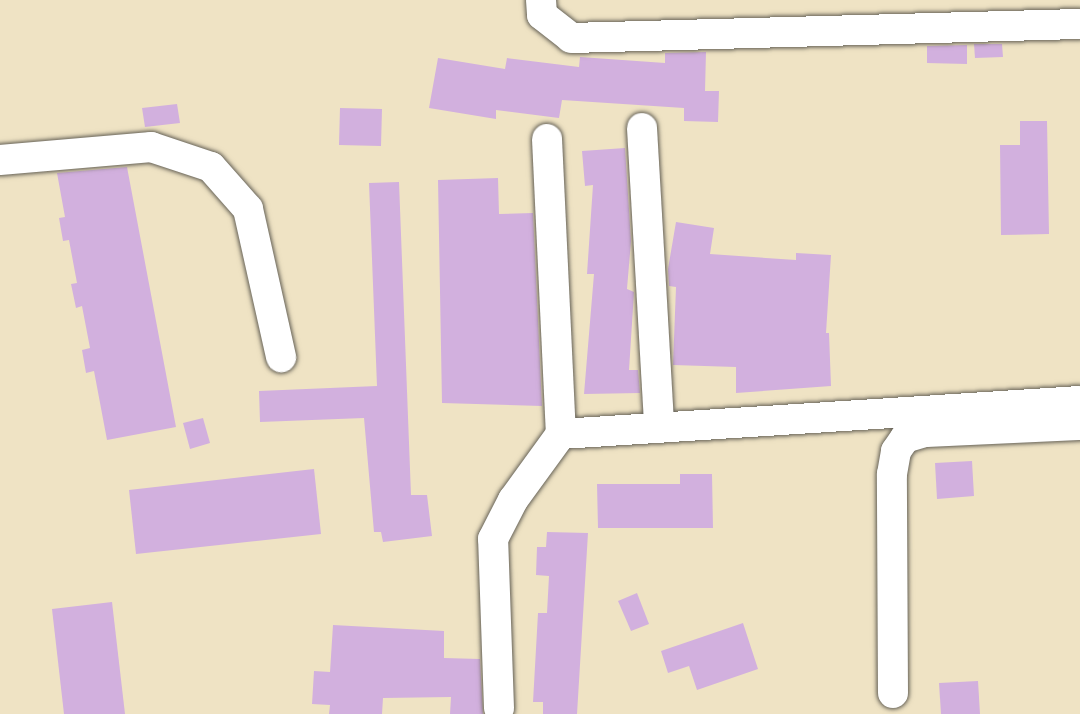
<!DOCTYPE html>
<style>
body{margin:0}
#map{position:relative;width:1080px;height:714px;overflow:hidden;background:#efe3c4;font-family:"Indie Flower",sans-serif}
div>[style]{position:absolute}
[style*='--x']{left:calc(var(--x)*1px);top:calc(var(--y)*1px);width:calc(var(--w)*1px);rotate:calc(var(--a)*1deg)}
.building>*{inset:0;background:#d2b0de}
.roads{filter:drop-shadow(0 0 2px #666257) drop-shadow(0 0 2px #666257)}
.minor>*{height:30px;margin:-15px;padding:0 15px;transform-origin:15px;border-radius:15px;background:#fff}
span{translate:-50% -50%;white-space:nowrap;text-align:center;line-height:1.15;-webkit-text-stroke:5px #fcf5e5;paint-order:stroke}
</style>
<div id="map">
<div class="building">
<i style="clip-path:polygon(974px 44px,1002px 44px,1003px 57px,975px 58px)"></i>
<i style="clip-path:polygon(967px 45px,967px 64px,927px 63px,927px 46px)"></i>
<i style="clip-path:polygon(706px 52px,705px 91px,719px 91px,718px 122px,684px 121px,684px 108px,562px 100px,559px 118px,496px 110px,496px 119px,429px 108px,438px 58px,505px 69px,507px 58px,579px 67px,580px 57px,665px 63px,665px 53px)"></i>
<i style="clip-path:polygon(177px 104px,180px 123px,145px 127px,142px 108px)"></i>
<i style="clip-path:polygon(340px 108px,382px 109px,381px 146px,339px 145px)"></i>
<i style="clip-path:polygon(1020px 121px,1047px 121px,1049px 234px,1001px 235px,1000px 145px,1020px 145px)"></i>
<i style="clip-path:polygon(625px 148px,631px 241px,627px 289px,634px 292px,629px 370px,638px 370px,640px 393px,584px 394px,594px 274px,587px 274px,593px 185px,585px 186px,582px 151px)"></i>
<i style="clip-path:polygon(127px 167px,176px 427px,107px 440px,94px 371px,86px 373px,82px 350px,90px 348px,82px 306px,76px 308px,71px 284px,77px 283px,69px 240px,63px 241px,59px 218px,65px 217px,57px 173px)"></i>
<i style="clip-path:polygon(498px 178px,499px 214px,533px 213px,542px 406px,442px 403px,438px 180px)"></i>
<i style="clip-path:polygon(399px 182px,411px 495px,427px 495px,432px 536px,383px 542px,381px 532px,374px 532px,364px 418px,260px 422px,259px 391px,377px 386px,369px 183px)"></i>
<i style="clip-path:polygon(676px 222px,714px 228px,710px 254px,796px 260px,796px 253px,831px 255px,826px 333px,829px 333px,831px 386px,736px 393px,736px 367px,673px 365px,676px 287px,669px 286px,668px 269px)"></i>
<i style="clip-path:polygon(203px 418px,210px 443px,190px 449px,183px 423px)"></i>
<i style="clip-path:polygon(972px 461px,974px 496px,937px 499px,935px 463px)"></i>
<i style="clip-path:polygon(314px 469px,321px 534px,136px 554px,129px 490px)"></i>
<i style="clip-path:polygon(680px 474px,712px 474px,713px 528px,598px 528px,597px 484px,680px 484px)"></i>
<i style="clip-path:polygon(547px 532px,588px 533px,577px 714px,543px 714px,543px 702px,533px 702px,538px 613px,547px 613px,549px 576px,536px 575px,537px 547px,546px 547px)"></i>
<i style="clip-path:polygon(637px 593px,649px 624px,631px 631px,618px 601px)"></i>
<i style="clip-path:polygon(112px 602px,125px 714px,64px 714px,52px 609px)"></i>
<i style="clip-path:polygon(743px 623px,758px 669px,697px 690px,689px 666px,668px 673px,661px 651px)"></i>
<i style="clip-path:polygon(333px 625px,444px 631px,444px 658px,480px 659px,483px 714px,450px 714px,451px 697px,383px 698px,382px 714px,329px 714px,330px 705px,312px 704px,314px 671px,330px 672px)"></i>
<i style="clip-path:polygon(978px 681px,980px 714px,941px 714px,939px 683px)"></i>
</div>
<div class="roads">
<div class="minor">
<i style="--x:541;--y:0;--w:15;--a:86"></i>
<i style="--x:542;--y:15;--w:37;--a:38"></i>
<i style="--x:571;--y:38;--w:509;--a:-1.58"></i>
<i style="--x:642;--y:128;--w:297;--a:86.7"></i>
<i style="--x:547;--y:139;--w:295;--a:87.3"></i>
<i style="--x:561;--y:434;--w:520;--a:-3.64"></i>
<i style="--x:0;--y:160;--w:152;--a:-4.9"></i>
<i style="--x:151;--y:147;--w:63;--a:18.4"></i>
<i style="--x:211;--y:167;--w:56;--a:48.6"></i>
<i style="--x:248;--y:209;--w:152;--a:77.4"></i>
<i style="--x:893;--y:693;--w:219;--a:-90.3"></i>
<i style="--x:892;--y:474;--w:23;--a:-80"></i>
<i style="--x:896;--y:451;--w:16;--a:-55"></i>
<i style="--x:905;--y:438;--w:21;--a:-17"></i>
<i style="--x:925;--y:432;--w:155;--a:-2.6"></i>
<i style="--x:499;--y:708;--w:169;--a:-92"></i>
<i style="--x:493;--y:539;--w:44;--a:-62.9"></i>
<i style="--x:513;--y:500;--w:82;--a:-54"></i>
</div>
</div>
</div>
